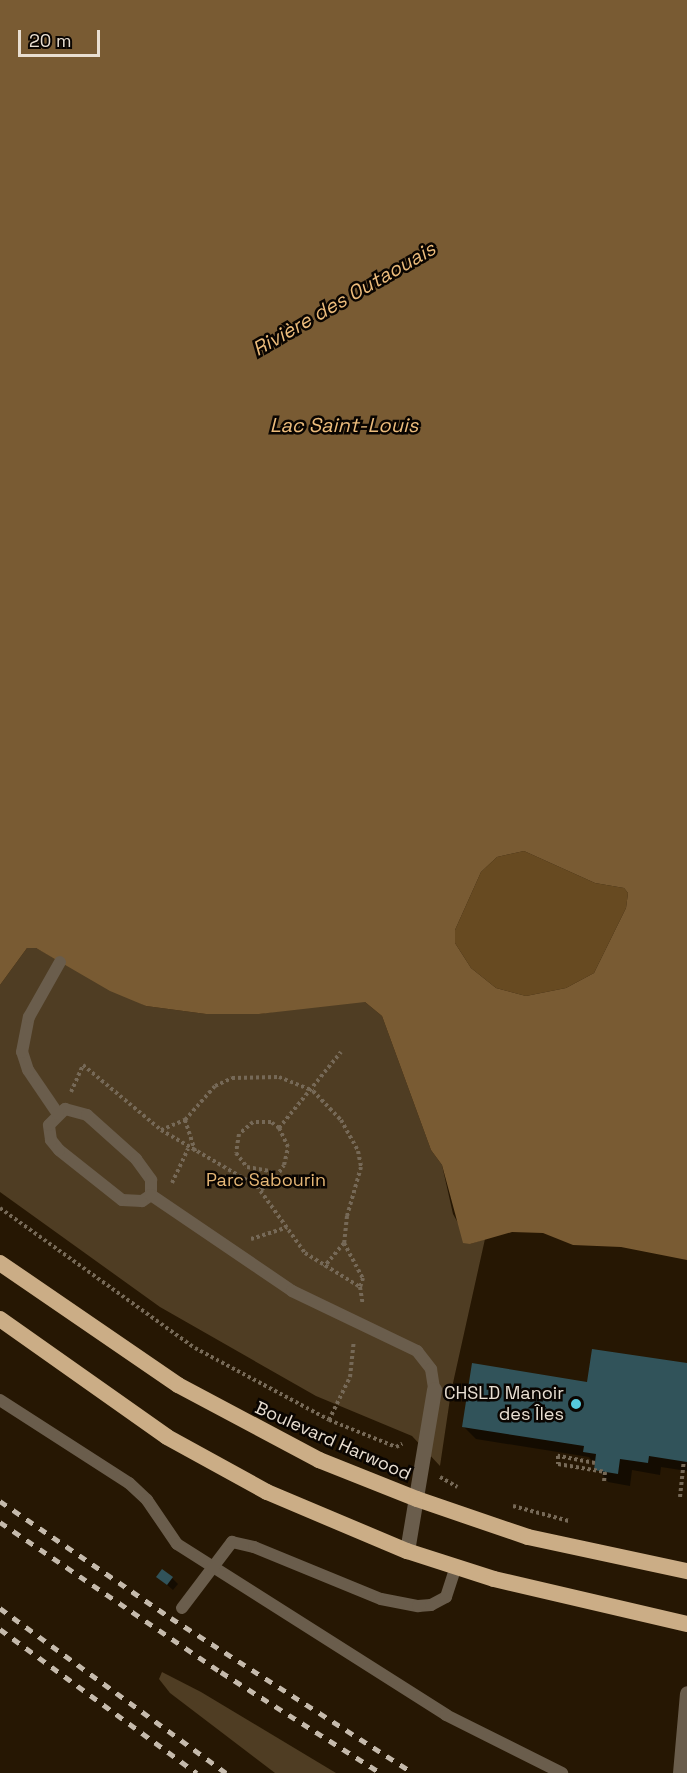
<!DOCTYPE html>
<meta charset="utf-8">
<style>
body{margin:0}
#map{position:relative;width:687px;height:1773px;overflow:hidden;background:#261703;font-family:"Space Grotesk",sans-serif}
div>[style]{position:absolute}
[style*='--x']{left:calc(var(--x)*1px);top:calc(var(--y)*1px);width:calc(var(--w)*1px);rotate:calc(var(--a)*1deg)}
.green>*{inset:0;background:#4f3d23}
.forest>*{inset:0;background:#674a21}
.water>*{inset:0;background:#795b33}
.shadow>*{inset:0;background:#0007}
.building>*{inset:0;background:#31535a}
.path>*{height:4px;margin-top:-2px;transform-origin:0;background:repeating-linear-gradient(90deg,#766957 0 3px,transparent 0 6px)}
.service>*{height:12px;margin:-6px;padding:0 6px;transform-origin:6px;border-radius:6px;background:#6a5d4c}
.minor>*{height:15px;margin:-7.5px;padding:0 7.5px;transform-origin:7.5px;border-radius:7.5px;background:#6a5d4c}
.trunk>*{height:16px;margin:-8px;padding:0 8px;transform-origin:8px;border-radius:8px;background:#cbad86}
.rail>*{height:4.5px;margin-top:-2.25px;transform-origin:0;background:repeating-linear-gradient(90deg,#c5baac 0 8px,transparent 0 16px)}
.dots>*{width:16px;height:16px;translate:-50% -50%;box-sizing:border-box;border:3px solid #0a0501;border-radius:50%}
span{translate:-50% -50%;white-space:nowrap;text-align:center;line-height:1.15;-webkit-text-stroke:5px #0a0501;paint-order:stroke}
.park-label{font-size:18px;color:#e7b877}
.poi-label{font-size:18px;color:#e9dfd2}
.right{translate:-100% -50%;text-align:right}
.street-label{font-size:18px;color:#e9dfd2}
.water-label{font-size:20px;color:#ecbc7c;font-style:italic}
.scale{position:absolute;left:18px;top:30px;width:82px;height:27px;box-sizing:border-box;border:3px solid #e9dfd2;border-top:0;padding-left:8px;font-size:18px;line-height:21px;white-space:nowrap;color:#e9dfd2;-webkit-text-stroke:4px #0a0501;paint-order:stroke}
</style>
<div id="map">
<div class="green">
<i style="clip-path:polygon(27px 948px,36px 948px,146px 1006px,206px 1014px,259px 1014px,351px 1000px,365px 1002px,382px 1016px,431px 1150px,442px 1165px,453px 1214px,470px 1244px,485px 1239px,451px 1392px,440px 1466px,412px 1436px,316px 1396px,160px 1307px,0 1192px,0 985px)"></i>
<i style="clip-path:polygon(162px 1672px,201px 1692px,336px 1773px,275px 1773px,170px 1693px,159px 1679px)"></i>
</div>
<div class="forest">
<i style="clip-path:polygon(524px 851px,595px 883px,624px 888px,628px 893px,626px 908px,594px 973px,566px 988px,526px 996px,496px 988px,471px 968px,455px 943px,455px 930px,481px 872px,497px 857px)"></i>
</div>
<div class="water">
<i style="clip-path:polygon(evenodd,0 0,687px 0,687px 1260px,621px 1247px,573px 1245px,543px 1233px,512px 1232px,470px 1244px,463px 1243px,442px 1165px,431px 1150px,382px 1016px,365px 1002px,259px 1014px,206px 1014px,146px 1006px,110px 991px,36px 948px,27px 948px,0 985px,0 0,524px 851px,595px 883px,624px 888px,628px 893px,626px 908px,594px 973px,566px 988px,526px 996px,496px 988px,471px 968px,455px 943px,455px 930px,481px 872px,497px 857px,524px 851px)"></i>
</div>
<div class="shadow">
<i style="clip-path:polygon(687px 1365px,687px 1471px,661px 1467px,660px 1475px,632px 1470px,630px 1486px,608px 1482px,589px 1457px,476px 1439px,463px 1426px,589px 1383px)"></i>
<i style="clip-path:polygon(158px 1577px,172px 1578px,178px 1584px,173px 1590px)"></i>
</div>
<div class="building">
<i style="clip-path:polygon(592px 1349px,687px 1363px,687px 1462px,649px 1456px,648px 1463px,620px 1459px,618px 1474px,594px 1470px,596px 1454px,583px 1452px,584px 1446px,462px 1427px,472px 1363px,587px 1382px)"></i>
<i style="clip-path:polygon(162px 1569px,173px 1577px,167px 1585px,156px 1577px)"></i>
</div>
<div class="path">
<i style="--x:71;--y:1092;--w:30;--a:-66"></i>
<i style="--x:83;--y:1065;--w:102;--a:39.8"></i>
<i style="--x:161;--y:1130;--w:111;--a:30.3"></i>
<i style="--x:257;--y:1186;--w:82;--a:54.4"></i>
<i style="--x:305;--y:1253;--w:65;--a:31.7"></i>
<i style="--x:360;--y:1287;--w:18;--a:81"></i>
<i style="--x:185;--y:1120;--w:33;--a:72"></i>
<i style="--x:279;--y:1128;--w:98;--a:-50.8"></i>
<i style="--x:161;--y:1130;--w:26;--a:-23"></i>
<i style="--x:185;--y:1120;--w:45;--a:-48.6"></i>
<i style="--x:215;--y:1086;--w:19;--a:-25"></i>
<i style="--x:232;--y:1078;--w:47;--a:-1.2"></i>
<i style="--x:279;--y:1077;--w:37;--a:22"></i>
<i style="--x:313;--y:1091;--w:40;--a:46"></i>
<i style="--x:341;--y:1120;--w:35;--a:61"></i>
<i style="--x:358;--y:1151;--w:16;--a:79"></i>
<i style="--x:361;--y:1167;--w:51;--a:105.9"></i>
<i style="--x:347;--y:1216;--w:27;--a:96"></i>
<i style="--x:344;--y:1243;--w:31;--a:130"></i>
<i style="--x:172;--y:1183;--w:38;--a:-65"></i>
<i style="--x:261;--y:1190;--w:20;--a:-41"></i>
<i style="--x:276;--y:1177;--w:14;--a:-56"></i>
<i style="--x:284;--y:1165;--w:18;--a:-77"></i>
<i style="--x:288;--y:1147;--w:21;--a:-115"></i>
<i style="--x:279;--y:1128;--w:10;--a:-143"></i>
<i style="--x:271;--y:1122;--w:18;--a:180"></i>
<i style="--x:253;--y:1122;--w:18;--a:139"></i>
<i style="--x:239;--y:1134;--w:19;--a:99"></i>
<i style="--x:236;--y:1153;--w:18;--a:52"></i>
<i style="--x:247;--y:1167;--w:23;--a:10"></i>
<i style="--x:270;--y:1171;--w:8;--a:45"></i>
<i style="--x:0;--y:1208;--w:240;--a:35.7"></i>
<i style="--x:195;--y:1348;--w:152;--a:28.2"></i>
<i style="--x:329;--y:1420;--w:72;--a:21.9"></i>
<i style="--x:396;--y:1447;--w:7;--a:-27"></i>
<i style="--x:251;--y:1239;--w:38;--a:-18"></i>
<i style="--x:344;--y:1243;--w:40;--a:62"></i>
<i style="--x:363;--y:1278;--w:9;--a:108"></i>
<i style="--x:329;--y:1420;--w:48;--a:-64"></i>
<i style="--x:350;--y:1377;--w:36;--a:-84"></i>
<i style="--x:595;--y:1463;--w:38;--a:-169"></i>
<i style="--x:558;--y:1456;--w:8;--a:90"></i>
<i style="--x:558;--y:1464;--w:48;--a:9.7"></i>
<i style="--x:605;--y:1472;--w:10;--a:96"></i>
<i style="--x:440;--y:1477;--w:20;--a:30"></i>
<i style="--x:680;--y:1497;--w:36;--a:-84"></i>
<i style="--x:513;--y:1506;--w:58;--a:15"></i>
</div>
<div class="service">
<i style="--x:65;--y:1109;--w:23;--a:15"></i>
<i style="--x:87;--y:1115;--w:66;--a:41.9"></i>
<i style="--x:136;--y:1159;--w:26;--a:54"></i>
<i style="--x:151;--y:1180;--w:15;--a:90"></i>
<i style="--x:151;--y:1195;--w:11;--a:146"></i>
<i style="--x:142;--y:1201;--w:20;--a:-177"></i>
<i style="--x:122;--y:1200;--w:80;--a:-141.6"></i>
<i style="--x:59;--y:1150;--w:13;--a:-129"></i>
<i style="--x:51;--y:1140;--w:15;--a:-98"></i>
<i style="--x:49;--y:1125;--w:23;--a:-45"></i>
<i style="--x:58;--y:1114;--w:53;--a:-124.3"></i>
<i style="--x:28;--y:1070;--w:19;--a:-108"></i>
<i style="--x:22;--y:1052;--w:36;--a:-79"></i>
<i style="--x:29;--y:1017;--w:63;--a:-60.6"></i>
<i style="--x:151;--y:1195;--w:171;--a:34.2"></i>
<i style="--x:292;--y:1291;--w:139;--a:25.6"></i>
<i style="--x:417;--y:1351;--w:23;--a:52"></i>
<i style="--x:431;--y:1369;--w:20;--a:81"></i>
<i style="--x:0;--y:1400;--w:153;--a:32.8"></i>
<i style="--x:129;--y:1483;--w:25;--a:43"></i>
<i style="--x:147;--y:1500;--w:53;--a:55.7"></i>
<i style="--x:177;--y:1544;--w:319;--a:32.4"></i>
<i style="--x:446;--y:1715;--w:130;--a:26.6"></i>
<i style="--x:182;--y:1608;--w:83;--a:-52.9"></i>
<i style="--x:232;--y:1542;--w:23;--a:13"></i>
<i style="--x:254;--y:1547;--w:137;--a:22.3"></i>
<i style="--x:381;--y:1599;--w:38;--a:11"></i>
<i style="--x:418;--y:1606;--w:13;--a:-4"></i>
<i style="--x:431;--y:1605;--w:17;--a:-28"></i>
<i style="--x:446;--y:1597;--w:32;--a:-72"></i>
</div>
<div class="minor">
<i style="--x:407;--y:1551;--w:164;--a:-80.5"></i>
<i style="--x:680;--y:1773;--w:80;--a:-85"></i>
</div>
<div class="trunk">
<i style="--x:0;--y:1263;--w:216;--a:34.4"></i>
<i style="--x:178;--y:1385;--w:160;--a:28"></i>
<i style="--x:319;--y:1460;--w:105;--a:21.7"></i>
<i style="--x:417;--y:1499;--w:117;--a:18.9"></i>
<i style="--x:528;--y:1537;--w:163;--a:12.1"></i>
<i style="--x:0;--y:1319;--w:204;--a:35.2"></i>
<i style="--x:167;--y:1437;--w:114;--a:28.8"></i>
<i style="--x:267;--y:1492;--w:152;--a:22.9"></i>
<i style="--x:407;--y:1551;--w:91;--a:17.8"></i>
<i style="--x:494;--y:1579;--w:198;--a:13.1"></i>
</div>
<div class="rail">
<i style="--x:0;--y:1501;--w:207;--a:34.4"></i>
<i style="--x:171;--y:1618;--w:287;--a:32.6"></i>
<i style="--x:0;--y:1522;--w:267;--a:34.2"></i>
<i style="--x:221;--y:1672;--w:189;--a:32.3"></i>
<i style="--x:0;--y:1608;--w:280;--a:36.1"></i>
<i style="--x:0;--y:1629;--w:244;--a:36.2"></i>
</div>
<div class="dots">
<i style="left:576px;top:1404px;background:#55cadf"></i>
</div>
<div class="park-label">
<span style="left:266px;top:1180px">Parc Sabourin</span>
</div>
<div class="poi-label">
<span class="right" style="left:564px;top:1404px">CHSLD Manoir<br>des Îles</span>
</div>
<div class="street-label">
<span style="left:333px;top:1441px;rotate:24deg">Boulevard Harwood</span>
</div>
<div class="water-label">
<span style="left:344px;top:299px;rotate:-30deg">Rivière des Outaouais</span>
<span style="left:344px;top:425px">Lac Saint-Louis</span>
</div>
<div class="scale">20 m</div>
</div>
